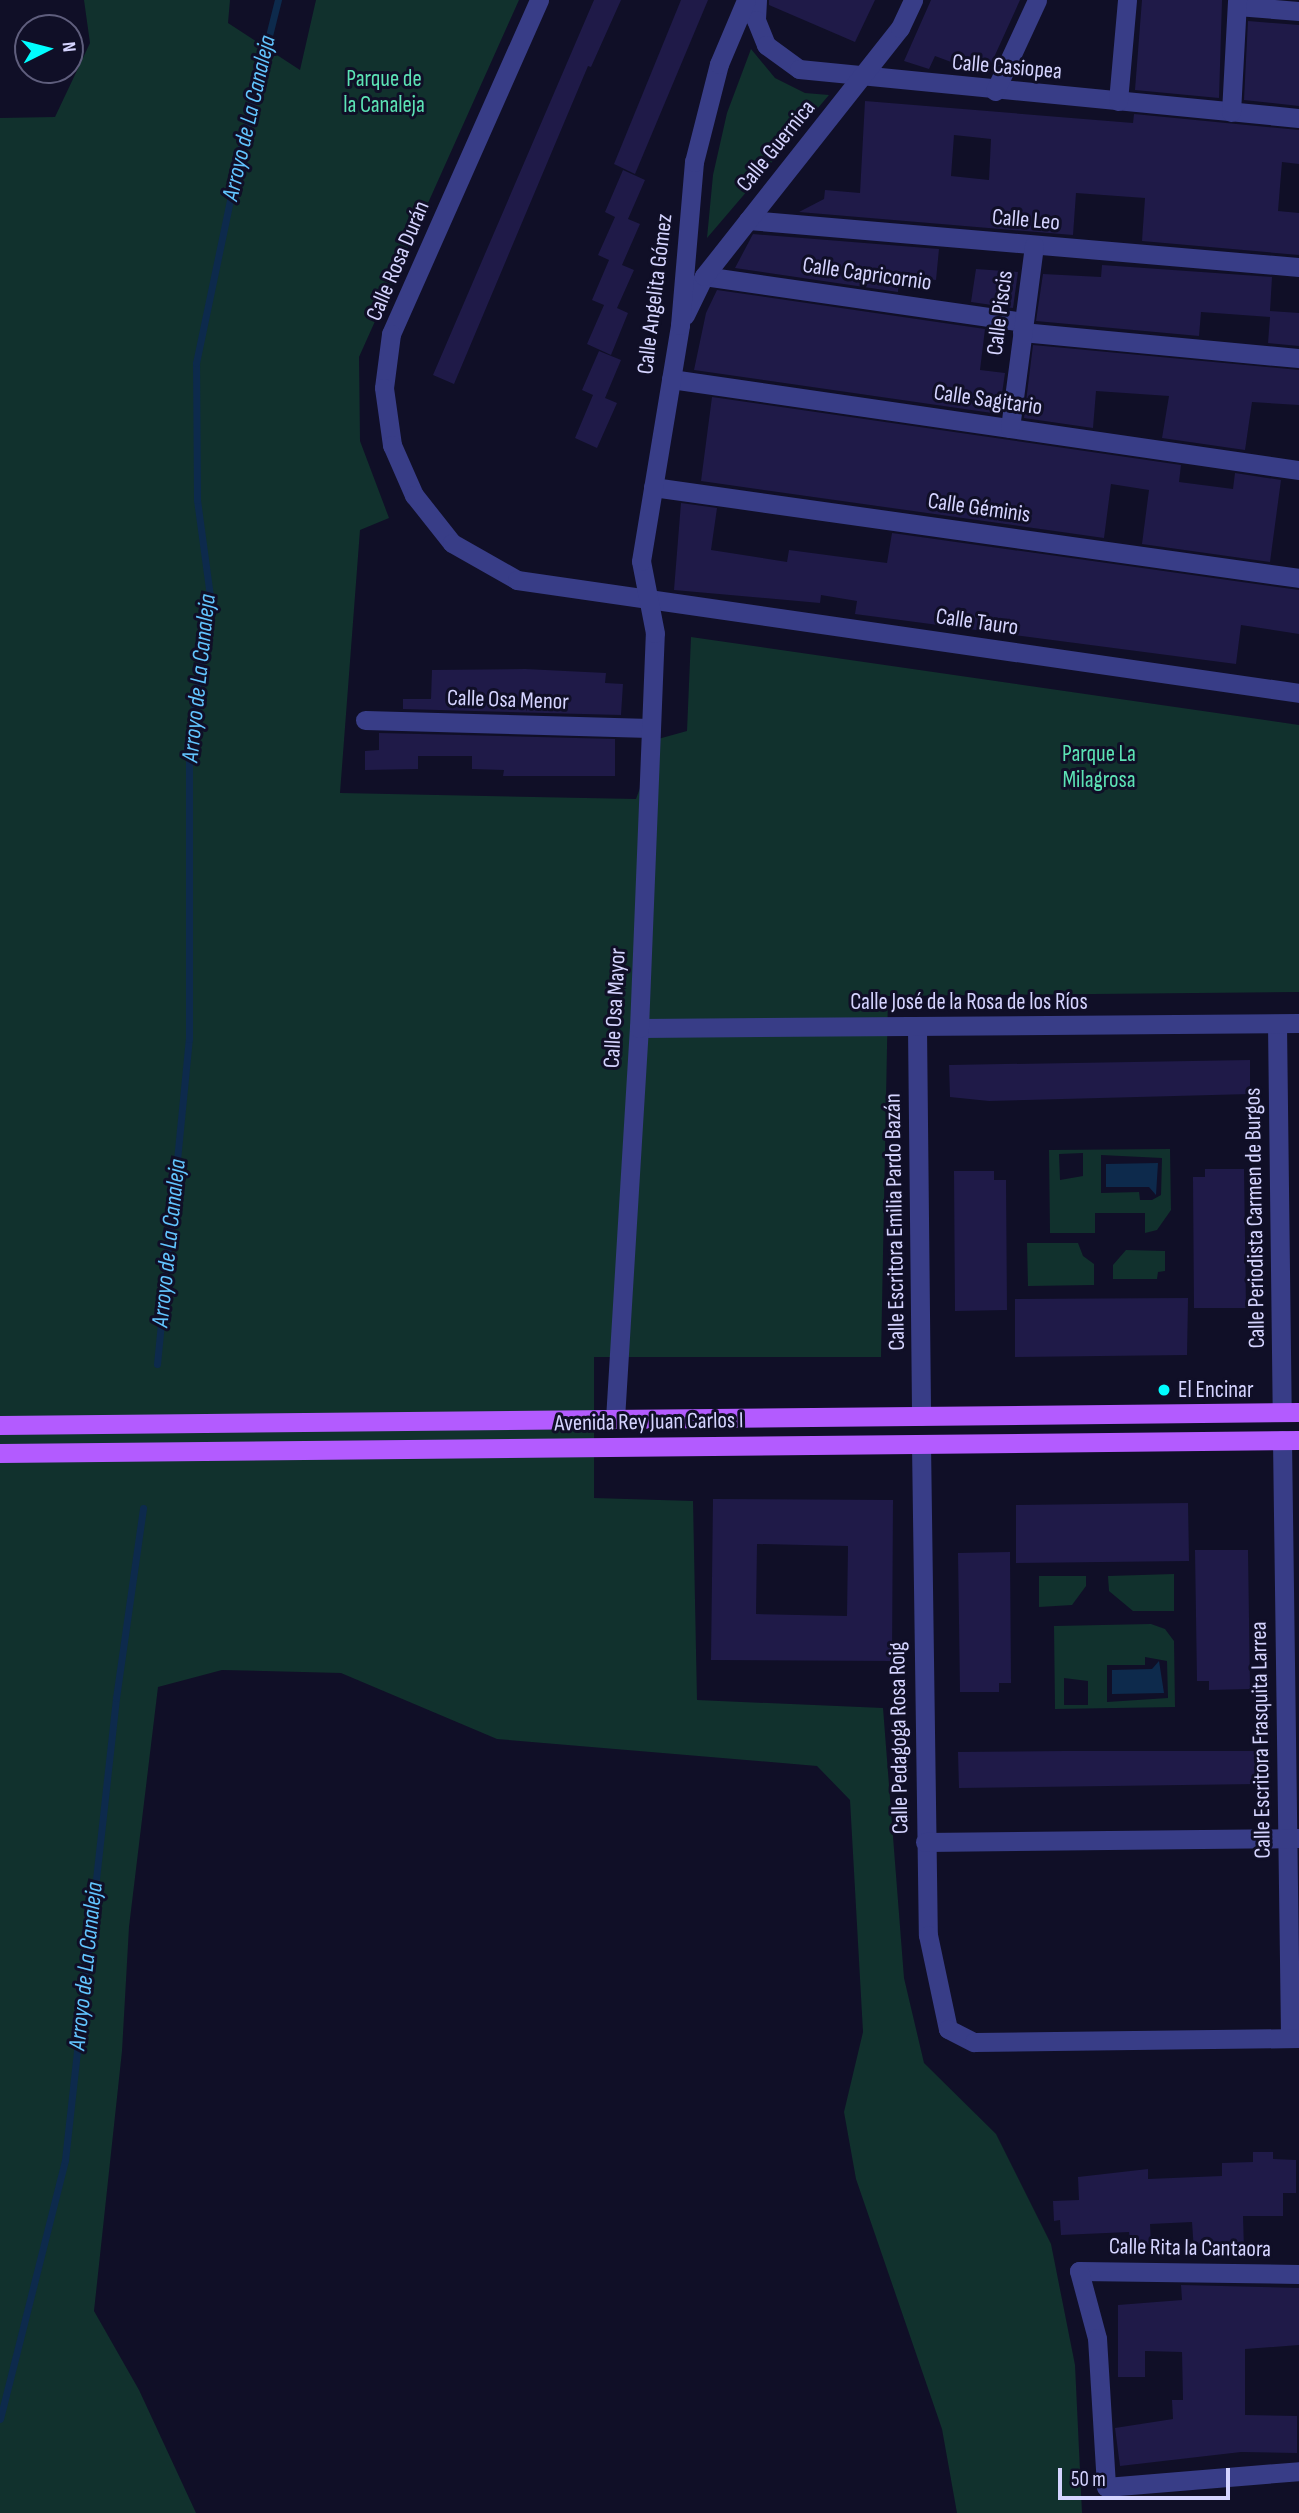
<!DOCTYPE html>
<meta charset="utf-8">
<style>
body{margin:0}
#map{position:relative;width:1299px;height:2513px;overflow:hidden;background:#100f27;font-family:"Sofia Sans Condensed",sans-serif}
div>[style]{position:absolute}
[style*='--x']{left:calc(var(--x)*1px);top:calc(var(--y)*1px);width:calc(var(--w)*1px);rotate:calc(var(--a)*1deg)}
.green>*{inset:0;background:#11312d}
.water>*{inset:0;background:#0d2a4c}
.stream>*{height:7px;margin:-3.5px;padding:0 3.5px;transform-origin:3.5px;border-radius:3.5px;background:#0d2a4c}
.building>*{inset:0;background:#1f1a48}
.minor>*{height:19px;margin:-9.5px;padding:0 9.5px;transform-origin:9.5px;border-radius:9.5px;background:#383d87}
.tertiary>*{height:19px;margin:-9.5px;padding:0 9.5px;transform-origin:9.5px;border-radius:9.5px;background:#383d87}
.primary>*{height:19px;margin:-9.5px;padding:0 9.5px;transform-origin:9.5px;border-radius:9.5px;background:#b35bff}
.dots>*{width:19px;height:19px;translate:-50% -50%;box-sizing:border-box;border:4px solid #100f27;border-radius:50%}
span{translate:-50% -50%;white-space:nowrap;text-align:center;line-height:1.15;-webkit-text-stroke:6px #100f27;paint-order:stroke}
.street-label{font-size:23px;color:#d5d4ff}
.park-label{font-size:23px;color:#5ce3b5}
.poi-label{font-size:23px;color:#d5d4ff}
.left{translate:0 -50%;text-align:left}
.water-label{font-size:24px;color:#62c5ff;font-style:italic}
.north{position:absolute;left:14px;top:14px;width:70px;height:70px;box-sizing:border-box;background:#100f27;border:2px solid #5f5e7d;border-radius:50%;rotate:84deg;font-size:19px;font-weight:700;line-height:28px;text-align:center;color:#d5d4ff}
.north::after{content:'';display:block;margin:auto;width:24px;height:32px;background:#00fdff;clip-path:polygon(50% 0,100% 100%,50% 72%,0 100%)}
.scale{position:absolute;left:1058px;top:2468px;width:172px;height:32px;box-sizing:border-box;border:4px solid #d5d4ff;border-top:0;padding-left:9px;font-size:21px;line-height:24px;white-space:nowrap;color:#d5d4ff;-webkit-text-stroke:5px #100f27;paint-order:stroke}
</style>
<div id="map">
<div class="green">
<i style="clip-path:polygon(84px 0,230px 0,228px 23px,300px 70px,316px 0,519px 0,359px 357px,360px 441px,389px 518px,360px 530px,340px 793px,636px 799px,658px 739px,687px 731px,691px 637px,1299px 725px,1299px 992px,888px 996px,881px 1357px,594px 1357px,594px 1498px,693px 1501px,697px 1700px,883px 1708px,904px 1978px,924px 2063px,996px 2134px,1051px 2244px,1075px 2365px,1082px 2513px,957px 2513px,942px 2429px,856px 2179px,844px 2112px,863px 2032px,850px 1800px,817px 1766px,497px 1739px,341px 1673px,222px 1670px,158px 1687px,129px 1927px,122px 2051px,94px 2311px,139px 2390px,196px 2513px,0 2513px,0 118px,55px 117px,90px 43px)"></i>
<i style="clip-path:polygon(751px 49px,775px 78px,805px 93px,829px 95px,707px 238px,713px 175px,727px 113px)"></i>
<i style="clip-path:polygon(evenodd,1170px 1149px,1171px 1210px,1157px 1230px,1145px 1233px,1145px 1213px,1095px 1213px,1095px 1233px,1050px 1233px,1049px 1150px,1170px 1149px,1083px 1153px,1083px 1176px,1060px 1180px,1059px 1154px,1083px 1153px,1170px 1149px,1101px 1155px,1162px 1158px,1161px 1195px,1152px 1200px,1140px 1200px,1139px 1192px,1101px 1193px,1101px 1155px)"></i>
<i style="clip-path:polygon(1027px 1243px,1078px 1243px,1083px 1256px,1094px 1264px,1094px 1285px,1028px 1286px)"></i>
<i style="clip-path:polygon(1126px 1250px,1165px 1251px,1165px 1271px,1158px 1272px,1157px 1279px,1113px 1279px,1113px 1265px)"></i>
<i style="clip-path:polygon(1174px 1574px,1174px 1611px,1133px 1611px,1109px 1591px,1108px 1576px)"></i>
<i style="clip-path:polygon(1039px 1576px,1086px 1576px,1086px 1586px,1072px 1605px,1039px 1607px)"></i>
<i style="clip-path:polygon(evenodd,1151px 1624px,1165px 1629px,1174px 1641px,1175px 1707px,1055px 1709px,1054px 1626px,1151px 1624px,1145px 1657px,1167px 1661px,1168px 1698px,1107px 1702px,1107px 1665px,1145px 1665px,1145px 1657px,1151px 1624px,1064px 1678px,1088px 1681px,1088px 1705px,1064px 1705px,1064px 1678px)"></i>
</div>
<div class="water">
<i style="clip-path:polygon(1158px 1163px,1156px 1195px,1149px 1187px,1106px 1187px,1106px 1164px)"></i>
<i style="clip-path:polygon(1159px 1661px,1164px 1693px,1112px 1694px,1112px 1670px,1152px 1669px)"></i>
</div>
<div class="stream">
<i style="--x:157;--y:1364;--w:327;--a:-84.4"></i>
<i style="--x:189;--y:1039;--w:296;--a:-90"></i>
<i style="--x:189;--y:743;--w:148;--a:-81.9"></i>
<i style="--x:210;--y:596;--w:97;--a:-97.7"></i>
<i style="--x:197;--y:500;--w:137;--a:-90.4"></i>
<i style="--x:196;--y:363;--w:216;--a:-78.2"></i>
<i style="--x:240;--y:152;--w:157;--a:-76"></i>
<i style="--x:0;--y:2419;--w:267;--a:-75.9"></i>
<i style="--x:65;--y:2160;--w:465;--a:-83.7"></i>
<i style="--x:116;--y:1698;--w:192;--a:-81.9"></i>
</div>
<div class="building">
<i style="clip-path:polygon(594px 0,621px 0,591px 67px,588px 66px,454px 384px,433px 375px)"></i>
<i style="clip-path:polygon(681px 0,708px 0,635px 174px,614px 164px)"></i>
<i style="clip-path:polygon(769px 0,875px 0,855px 42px,769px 5px)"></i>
<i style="clip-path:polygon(931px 0,1020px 0,986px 75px,935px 56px,929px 69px,904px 61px)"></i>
<i style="clip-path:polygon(1142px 0,1222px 0,1219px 98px,1135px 90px)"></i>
<i style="clip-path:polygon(1248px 21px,1299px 25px,1299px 106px,1244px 100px)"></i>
<i style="clip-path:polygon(evenodd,865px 101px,1133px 123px,1134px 114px,1299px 130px,1299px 164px,1282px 162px,1278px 211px,1299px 213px,1299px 255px,1142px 241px,1145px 198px,1076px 193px,1073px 235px,799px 212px,824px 199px,825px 190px,860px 193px,865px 101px,954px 135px,991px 139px,989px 180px,951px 176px,954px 135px)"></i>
<i style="clip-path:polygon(623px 170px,645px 180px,628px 219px,640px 224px,622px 265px,634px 270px,617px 308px,628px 313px,611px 355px,587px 344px,604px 305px,592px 300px,609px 260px,598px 255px,615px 217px,605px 212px)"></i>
<i style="clip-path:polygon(753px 234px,939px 249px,936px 280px,899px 277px,898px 292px,735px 268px)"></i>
<i style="clip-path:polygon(1102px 265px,1272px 277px,1270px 311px,1299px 313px,1299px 346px,1268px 343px,1270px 317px,1201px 312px,1199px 336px,1036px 321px,1043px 274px,1101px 277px)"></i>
<i style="clip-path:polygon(976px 269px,1018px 272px,1013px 308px,971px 302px)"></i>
<i style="clip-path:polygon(717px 290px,985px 329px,980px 370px,1005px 373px,999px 414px,694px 370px,706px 313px)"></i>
<i style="clip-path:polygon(1033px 345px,1299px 370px,1299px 405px,1252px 402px,1245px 450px,1162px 438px,1169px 396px,1096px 391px,1093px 428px,1024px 418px)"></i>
<i style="clip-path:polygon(599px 351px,621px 360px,605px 398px,617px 403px,597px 448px,575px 438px,593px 395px,582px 390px)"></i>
<i style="clip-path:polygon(712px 397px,1181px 465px,1179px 482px,1233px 489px,1235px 473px,1281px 480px,1270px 562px,1142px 544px,1149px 490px,1111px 484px,1104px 538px,701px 481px)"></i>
<i style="clip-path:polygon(681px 503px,717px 508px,711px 550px,787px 562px,789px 550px,887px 563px,892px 533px,1299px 590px,1299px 634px,1241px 625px,1236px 664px,855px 614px,857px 601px,821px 595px,820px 603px,674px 590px)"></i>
<i style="clip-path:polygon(525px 669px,606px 673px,605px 683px,623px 684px,621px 715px,403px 709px,403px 699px,431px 699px,432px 670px)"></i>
<i style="clip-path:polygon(379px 733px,615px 739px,615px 776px,503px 776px,504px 770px,472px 769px,472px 756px,418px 756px,418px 769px,365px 770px,365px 751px,379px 750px)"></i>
<i style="clip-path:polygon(1250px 1060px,1250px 1094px,989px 1101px,950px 1097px,949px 1065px)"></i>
<i style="clip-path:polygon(1205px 1169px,1244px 1169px,1246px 1308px,1194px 1308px,1193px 1177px,1205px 1177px)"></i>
<i style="clip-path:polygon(954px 1171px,994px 1171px,994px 1180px,1006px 1180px,1007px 1310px,955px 1311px)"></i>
<i style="clip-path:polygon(1188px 1298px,1187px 1355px,1015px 1357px,1015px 1299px)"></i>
<i style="clip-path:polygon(evenodd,713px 1499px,893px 1500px,892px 1661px,711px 1660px,713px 1499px,757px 1544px,848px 1546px,847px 1616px,756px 1614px,757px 1544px)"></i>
<i style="clip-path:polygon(1188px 1503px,1189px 1561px,1016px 1563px,1016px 1505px)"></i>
<i style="clip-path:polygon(1195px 1550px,1248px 1550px,1250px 1689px,1209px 1690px,1209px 1681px,1197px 1681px)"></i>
<i style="clip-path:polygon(1010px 1552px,1011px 1683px,999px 1683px,999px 1692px,960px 1692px,958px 1553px)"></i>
<i style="clip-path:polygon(1065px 1751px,1257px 1751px,1258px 1784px,959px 1788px,958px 1752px)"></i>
<i style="clip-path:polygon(1253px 2152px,1273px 2152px,1273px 2159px,1296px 2160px,1296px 2193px,1283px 2193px,1283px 2216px,1243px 2216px,1244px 2250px,1194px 2251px,1192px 2222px,1150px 2224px,1151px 2245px,1130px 2245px,1129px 2232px,1061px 2235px,1060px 2220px,1054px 2221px,1053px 2201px,1079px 2200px,1078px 2177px,1148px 2169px,1148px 2179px,1222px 2176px,1222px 2163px,1253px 2162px)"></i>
<i style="clip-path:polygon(1181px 2285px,1299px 2288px,1299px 2345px,1245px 2349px,1245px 2415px,1297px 2416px,1297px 2453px,1241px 2452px,1120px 2466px,1115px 2428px,1173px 2419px,1172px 2400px,1183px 2400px,1182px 2352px,1145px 2351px,1145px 2377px,1118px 2377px,1118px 2305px,1182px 2300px)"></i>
</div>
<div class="minor">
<i style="--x:539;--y:0;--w:365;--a:113.9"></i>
<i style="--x:391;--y:334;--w:54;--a:97.4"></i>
<i style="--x:384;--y:388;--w:58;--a:82"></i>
<i style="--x:392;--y:445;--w:55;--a:66.3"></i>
<i style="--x:414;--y:495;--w:61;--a:51.6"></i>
<i style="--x:452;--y:543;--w:75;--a:29.6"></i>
<i style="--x:517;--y:580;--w:790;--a:8.22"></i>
<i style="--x:757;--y:0;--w:20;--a:93"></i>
<i style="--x:756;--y:20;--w:27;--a:68"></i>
<i style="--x:766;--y:45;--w:41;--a:36"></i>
<i style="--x:799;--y:69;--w:502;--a:5.6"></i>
<i style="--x:1237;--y:6;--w:62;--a:4.6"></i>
<i style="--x:995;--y:91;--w:100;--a:-65.2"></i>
<i style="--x:1118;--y:101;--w:101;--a:-84.9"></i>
<i style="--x:1231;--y:112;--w:112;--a:-86.9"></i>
<i style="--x:748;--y:220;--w:553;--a:4.88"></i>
<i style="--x:704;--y:276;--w:322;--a:8.2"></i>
<i style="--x:1022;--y:332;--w:278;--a:5.4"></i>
<i style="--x:671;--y:379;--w:635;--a:8.25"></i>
<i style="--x:1010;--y:428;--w:184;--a:-82.5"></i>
<i style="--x:653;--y:487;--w:652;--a:8.02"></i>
<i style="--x:365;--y:720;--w:285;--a:1.6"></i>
<i style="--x:1277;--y:1024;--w:388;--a:89.3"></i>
<i style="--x:917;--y:1027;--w:389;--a:89.4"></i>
<i style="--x:639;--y:1028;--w:660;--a:-0.43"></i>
<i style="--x:1282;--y:1440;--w:598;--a:89.23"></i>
<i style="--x:921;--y:1444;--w:491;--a:89.2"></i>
<i style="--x:928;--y:1935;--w:96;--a:78"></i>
<i style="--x:948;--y:2029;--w:29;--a:27"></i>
<i style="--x:974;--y:2042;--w:325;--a:-0.7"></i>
<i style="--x:925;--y:1842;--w:373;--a:-0.6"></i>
<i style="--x:1299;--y:2274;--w:220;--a:-179.2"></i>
<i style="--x:1079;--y:2271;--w:69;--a:75"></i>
<i style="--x:1097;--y:2338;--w:149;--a:86.5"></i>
<i style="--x:1106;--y:2487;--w:194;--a:-4.7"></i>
</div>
<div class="tertiary">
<i style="--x:685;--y:315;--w:43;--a:-64"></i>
<i style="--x:704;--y:276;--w:316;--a:-51.7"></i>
<i style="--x:900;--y:28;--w:31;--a:-65"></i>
<i style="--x:615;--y:1419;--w:392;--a:-86.5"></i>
<i style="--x:639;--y:1028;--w:395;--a:-87.7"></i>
<i style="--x:655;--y:633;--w:73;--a:-101"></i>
<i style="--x:641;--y:561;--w:239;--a:-80.6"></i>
<i style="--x:680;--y:325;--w:164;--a:-85.1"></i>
<i style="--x:694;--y:162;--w:101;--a:-75.7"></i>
<i style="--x:719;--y:64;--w:69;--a:-67.1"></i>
</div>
<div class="primary">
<i style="--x:0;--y:1425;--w:1299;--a:-0.57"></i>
<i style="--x:0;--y:1453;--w:1299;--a:-0.57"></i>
</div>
<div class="dots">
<i style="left:1164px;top:1390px;background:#00fdff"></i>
</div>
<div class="street-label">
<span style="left:1007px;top:67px;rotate:5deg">Calle Casiopea</span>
<span style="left:776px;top:146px;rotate:-51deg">Calle Guernica</span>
<span style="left:1026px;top:220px;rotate:5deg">Calle Leo</span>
<span style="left:398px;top:261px;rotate:-67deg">Calle Rosa Durán</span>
<span style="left:867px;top:274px;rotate:8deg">Calle Capricornio</span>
<span style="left:655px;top:294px;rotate:-83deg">Calle Angelita Gómez</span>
<span style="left:1000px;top:313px;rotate:-83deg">Calle Piscis</span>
<span style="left:988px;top:400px;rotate:8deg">Calle Sagitario</span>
<span style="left:979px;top:508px;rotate:8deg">Calle Géminis</span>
<span style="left:977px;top:622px;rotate:8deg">Calle Tauro</span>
<span style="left:508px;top:700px;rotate:2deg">Calle Osa Menor</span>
<span style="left:969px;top:1002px">Calle José de la Rosa de los Ríos</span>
<span style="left:615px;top:1008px;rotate:-87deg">Calle Osa Mayor</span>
<span style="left:1255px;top:1218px;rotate:-91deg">Calle Periodista Carmen de Burgos</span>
<span style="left:895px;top:1222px;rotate:-91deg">Calle Escritora Emilia Pardo Bazán</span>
<span style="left:649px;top:1422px;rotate:-1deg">Avenida Rey Juan Carlos I</span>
<span style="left:899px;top:1738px;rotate:-91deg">Calle Pedagoga Rosa Roig</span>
<span style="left:1261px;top:1740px;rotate:-91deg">Calle Escritora Frasquita Larrea</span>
<span style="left:1190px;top:2248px;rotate:1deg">Calle Rita la Cantaora</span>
</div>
<div class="park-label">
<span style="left:384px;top:92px">Parque de<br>la Canaleja</span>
<span style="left:1099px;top:767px">Parque La<br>Milagrosa</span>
</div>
<div class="poi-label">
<span class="left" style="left:1178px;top:1390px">El Encinar</span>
</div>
<div class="water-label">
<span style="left:249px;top:118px;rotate:-77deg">Arroyo de La Canaleja</span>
<span style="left:199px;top:678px;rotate:-84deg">Arroyo de La Canaleja</span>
<span style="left:169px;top:1243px;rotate:-84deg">Arroyo de La Canaleja</span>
<span style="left:86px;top:1966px;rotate:-84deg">Arroyo de La Canaleja</span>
</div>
<div class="north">N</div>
<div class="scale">50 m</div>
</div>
